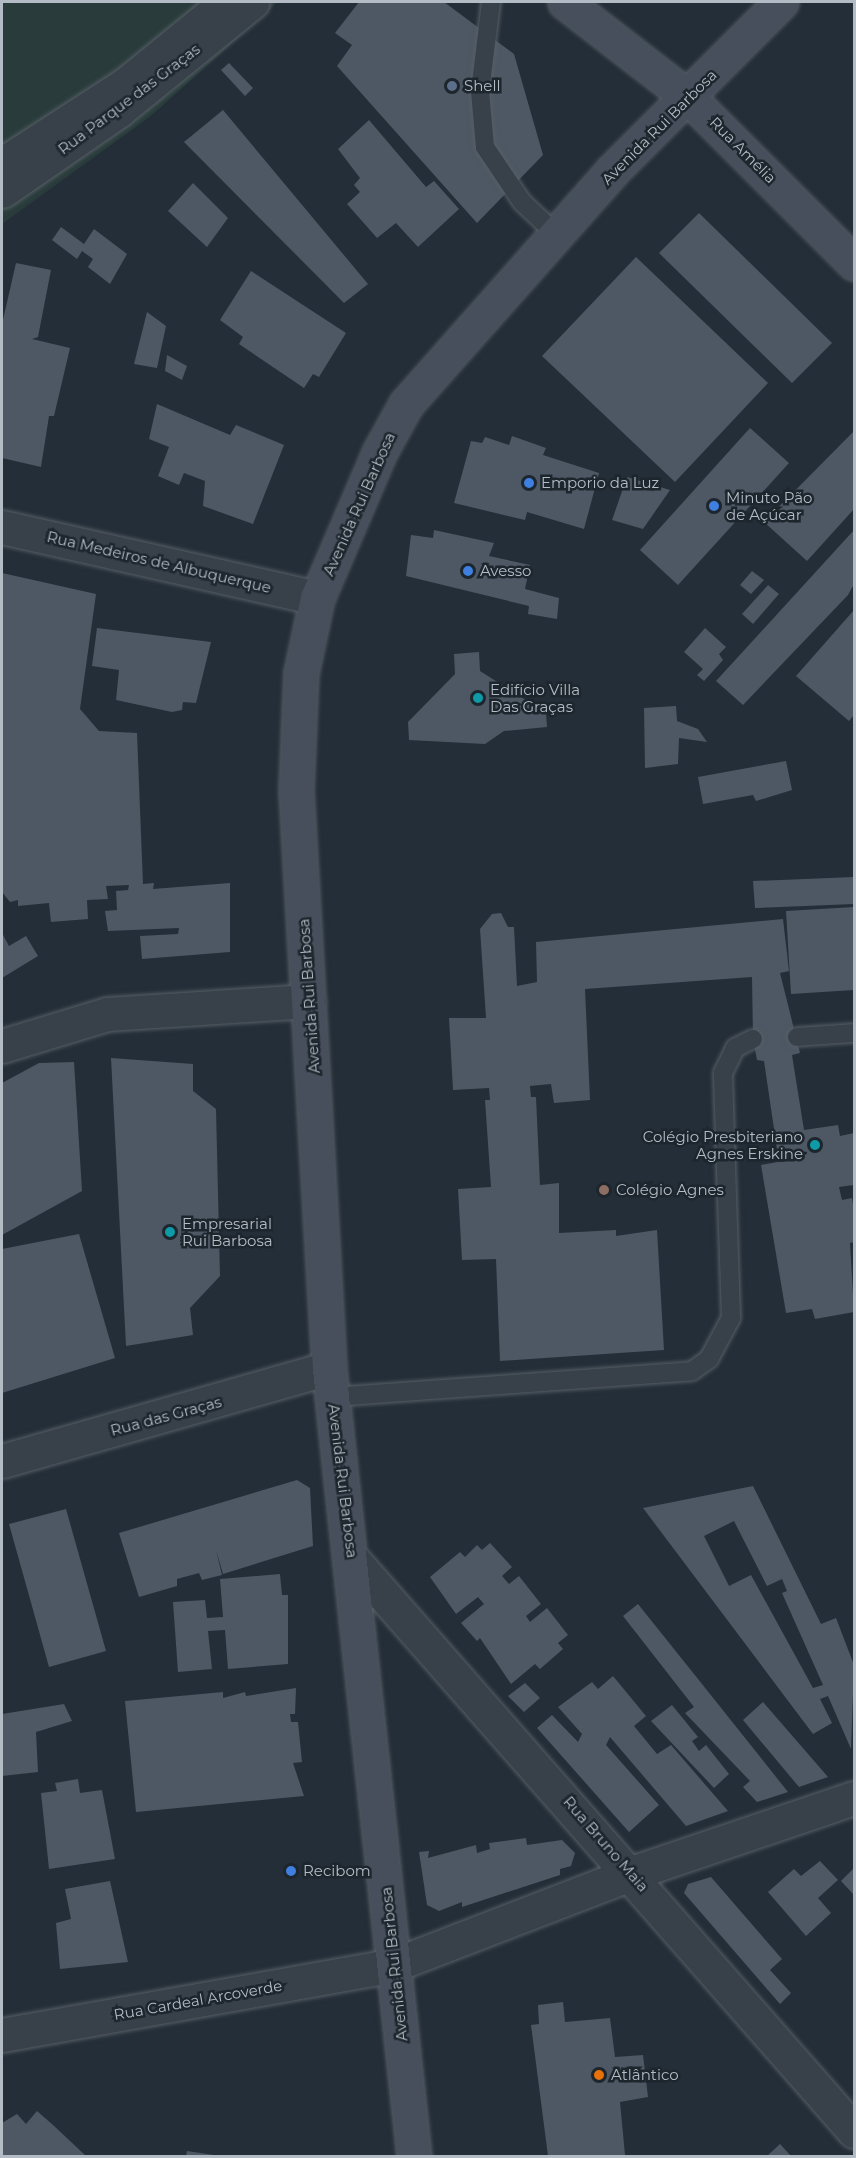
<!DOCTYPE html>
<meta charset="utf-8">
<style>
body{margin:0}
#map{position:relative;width:856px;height:2158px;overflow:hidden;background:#242e38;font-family:Montserrat,sans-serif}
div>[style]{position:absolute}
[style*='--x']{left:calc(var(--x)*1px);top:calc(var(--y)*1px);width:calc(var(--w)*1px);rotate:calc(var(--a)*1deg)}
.green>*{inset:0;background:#293c3b}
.building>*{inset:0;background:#4d5864}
.roads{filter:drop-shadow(0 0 2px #565e66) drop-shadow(0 0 2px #565e66)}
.service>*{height:18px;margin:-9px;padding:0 9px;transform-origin:9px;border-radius:9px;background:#384049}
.pedestrian>*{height:26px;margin:-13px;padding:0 13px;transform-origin:13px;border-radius:13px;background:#384049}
.minor>*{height:33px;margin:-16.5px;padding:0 16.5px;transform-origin:16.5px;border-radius:16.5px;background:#384049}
.tertiary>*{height:33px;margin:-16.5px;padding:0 16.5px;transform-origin:16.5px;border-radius:16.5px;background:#384049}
.secondary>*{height:33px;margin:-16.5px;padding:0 16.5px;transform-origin:16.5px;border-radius:16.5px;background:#464f5b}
.dots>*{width:16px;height:16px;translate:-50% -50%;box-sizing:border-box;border:3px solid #1d252d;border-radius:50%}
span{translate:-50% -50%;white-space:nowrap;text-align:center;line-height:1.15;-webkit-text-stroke:5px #1d252d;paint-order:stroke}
.poi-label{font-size:15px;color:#b3bbc5}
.left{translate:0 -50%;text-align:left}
.right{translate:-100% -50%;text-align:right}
.street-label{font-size:15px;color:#b3bbc5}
.frame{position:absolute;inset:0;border:3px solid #b3bbc5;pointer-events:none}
</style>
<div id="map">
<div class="green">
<i style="clip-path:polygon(2px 2px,278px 2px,151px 116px,2px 224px)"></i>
</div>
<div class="building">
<i style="clip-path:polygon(359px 2px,444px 2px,514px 54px,543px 155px,477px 223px,337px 66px,352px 45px,335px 33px)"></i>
<i style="clip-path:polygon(229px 63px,253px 88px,245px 96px,221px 70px)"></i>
<i style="clip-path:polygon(223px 110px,368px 284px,344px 303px,184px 142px)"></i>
<i style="clip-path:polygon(369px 120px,426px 187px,434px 181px,459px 209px,418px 247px,396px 223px,377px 238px,347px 204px,360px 192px,354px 185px,360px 178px,338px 149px)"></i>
<i style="clip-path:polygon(193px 183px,228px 218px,207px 247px,168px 211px)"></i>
<i style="clip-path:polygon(699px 213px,832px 343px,792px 383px,659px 253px)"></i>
<i style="clip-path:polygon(61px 227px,84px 244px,94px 229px,127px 254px,110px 284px,88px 267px,93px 259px,82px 251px,77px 259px,52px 240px)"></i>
<i style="clip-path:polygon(636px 257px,768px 383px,675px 482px,542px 356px)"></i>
<i style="clip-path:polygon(16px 263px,51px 270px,38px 337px,32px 339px,70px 348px,54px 416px,49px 416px,41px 467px,2px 458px,2px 324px)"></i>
<i style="clip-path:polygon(251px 271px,346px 333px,319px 377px,313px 374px,304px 388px,239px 344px,243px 337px,220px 320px)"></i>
<i style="clip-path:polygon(147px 312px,166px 326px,157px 368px,134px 364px)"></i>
<i style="clip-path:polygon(167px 355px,187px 366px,182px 380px,165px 371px)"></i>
<i style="clip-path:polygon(157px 404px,230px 435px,236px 425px,284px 445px,253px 524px,203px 506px,205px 481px,184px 473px,179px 485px,158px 476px,169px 447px,149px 439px)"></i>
<i style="clip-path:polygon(750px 428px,789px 463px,678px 585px,640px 550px)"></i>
<i style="clip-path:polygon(854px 431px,854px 509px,807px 561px,764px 522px)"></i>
<i style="clip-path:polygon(512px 436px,546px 448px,543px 455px,599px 473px,584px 529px,527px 512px,525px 520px,454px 503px,471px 441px,482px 443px,485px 437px,509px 445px)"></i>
<i style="clip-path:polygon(627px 477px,670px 490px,643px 529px,612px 520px)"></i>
<i style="clip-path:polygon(434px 530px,494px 543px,489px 556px,530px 565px,525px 589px,559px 598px,557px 619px,528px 614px,529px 606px,406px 576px,411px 535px,433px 538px)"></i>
<i style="clip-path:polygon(854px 530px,854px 584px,848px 595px,743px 705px,716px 681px)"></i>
<i style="clip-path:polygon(752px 571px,764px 580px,751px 594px,740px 585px)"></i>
<i style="clip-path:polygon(2px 573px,96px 594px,80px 709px,99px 731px,137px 733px,143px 884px,154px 883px,153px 889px,230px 883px,230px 952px,142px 959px,140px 936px,178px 934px,179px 928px,108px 931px,105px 911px,117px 910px,116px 891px,128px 890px,129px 885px,106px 886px,108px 899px,87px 900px,88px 919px,51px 922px,49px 903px,18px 906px,18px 900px,10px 902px,2px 892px)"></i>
<i style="clip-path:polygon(768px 585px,779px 594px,753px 624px,742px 614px)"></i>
<i style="clip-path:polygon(854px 610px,854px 715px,849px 721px,796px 676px)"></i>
<i style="clip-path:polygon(97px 628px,211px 642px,196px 703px,183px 702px,182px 710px,172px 712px,116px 700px,119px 670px,92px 666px)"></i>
<i style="clip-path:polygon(705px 628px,726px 647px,719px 654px,723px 660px,704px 681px,697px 675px,703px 669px,684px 652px)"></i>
<i style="clip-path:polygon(479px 652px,480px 671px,546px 713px,547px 727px,504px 731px,485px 744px,409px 740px,408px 722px,455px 674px,454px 654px)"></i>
<i style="clip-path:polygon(676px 706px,677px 721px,698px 729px,707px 742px,679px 738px,678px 764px,645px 768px,644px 708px)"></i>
<i style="clip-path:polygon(786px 761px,792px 790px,756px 801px,753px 795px,703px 804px,698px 777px)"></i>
<i style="clip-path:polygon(854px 877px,854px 904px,755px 908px,753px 881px)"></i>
<i style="clip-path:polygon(854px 907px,854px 990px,791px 994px,786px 911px)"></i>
<i style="clip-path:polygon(501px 913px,508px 927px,514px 927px,517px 986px,537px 982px,536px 942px,783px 919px,789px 971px,780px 973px,800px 1053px,792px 1055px,804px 1130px,838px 1125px,840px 1136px,854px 1133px,854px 1185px,839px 1187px,842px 1200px,852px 1198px,854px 1211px,854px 1242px,850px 1243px,854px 1312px,815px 1319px,812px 1309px,786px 1313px,761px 1165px,789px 1160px,787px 1153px,778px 1156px,764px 1061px,757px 1060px,753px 1039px,752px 977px,585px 989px,590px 1100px,554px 1103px,551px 1084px,530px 1086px,531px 1097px,536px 1097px,540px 1185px,559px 1183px,559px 1233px,616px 1230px,616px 1236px,657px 1230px,664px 1350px,500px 1361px,496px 1259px,462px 1260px,458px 1189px,491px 1187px,485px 1100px,490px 1100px,489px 1088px,453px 1090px,449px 1018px,486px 1018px,480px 929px,492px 914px)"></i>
<i style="clip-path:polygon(2px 933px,9px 946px,26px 936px,38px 956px,2px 978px)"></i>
<i style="clip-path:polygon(111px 1058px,193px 1064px,193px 1091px,216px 1109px,220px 1276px,190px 1308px,193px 1335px,126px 1346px)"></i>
<i style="clip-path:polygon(74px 1062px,82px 1191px,2px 1235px,2px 1083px,39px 1063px)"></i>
<i style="clip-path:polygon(79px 1234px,115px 1358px,2px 1393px,2px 1249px)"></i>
<i style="clip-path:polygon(297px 1480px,310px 1488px,313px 1546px,223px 1574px,216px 1550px,222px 1575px,202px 1580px,199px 1573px,177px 1579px,177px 1586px,139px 1597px,119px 1533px)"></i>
<i style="clip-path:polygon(evenodd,753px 1486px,821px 1624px,836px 1618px,854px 1665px,851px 1749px,828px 1696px,820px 1699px,832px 1723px,813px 1734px,643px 1508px,753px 1486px,734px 1521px,767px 1586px,782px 1579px,787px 1591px,782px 1593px,823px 1685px,813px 1688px,751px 1575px,729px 1586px,704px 1536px,734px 1521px)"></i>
<i style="clip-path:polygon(66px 1509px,106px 1651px,49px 1667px,9px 1524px)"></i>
<i style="clip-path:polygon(490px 1543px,512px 1567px,502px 1576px,509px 1584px,519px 1576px,541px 1604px,526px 1616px,530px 1622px,547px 1608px,568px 1635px,558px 1643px,563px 1649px,540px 1669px,535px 1664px,511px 1684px,480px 1638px,477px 1641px,461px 1623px,484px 1604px,478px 1597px,456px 1614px,430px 1577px,460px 1552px,465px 1557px,477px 1545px,482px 1550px)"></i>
<i style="clip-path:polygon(280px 1574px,282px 1595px,288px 1595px,288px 1664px,228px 1669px,225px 1630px,208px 1631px,212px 1669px,178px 1672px,173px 1602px,205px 1600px,207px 1618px,223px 1617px,220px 1579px)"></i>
<i style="clip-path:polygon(638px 1604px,710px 1694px,788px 1792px,757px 1802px,743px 1787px,750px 1781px,685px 1713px,694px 1707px,623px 1616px)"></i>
<i style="clip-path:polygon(613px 1676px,646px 1716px,634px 1726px,657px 1754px,671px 1745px,728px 1811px,686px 1826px,610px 1737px,606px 1745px,659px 1805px,629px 1832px,537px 1728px,552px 1715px,578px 1742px,582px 1734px,558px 1707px,592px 1682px,598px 1689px)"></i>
<i style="clip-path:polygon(525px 1683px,540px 1698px,524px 1712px,508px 1696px)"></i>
<i style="clip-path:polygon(296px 1688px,295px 1714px,290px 1714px,291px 1722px,298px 1722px,302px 1762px,293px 1763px,304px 1796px,136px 1812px,125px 1701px,223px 1692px,223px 1698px,245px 1692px,246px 1696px)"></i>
<i style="clip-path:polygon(763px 1702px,828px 1777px,799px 1787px,743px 1720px)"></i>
<i style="clip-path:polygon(64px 1704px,72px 1721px,36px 1732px,38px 1772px,2px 1776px,2px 1714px)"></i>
<i style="clip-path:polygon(672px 1705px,698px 1737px,692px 1741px,699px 1751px,706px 1745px,729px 1774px,714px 1788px,651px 1721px)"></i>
<i style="clip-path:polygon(78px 1779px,80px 1793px,102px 1790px,115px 1859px,49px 1869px,41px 1793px,57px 1791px,55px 1783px)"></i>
<i style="clip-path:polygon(526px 1838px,527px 1845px,562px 1840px,575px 1853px,571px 1866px,560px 1869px,560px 1875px,462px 1907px,462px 1902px,439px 1911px,427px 1905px,419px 1852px,429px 1851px,428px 1858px,476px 1845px,477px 1853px,490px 1849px,489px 1843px)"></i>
<i style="clip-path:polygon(820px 1861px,838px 1880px,818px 1898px,831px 1913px,806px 1936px,768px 1892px,794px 1869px,801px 1876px)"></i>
<i style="clip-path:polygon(854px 1868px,854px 1895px,841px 1881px)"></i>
<i style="clip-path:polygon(711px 1877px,782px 1959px,770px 1970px,791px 1993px,780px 2004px,684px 1893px,688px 1884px)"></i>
<i style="clip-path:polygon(110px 1881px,128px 1962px,60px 1969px,56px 1923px,71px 1919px,65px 1889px)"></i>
<i style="clip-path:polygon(563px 2002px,565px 2022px,610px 2018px,615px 2057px,643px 2055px,648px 2097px,620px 2102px,625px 2155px,548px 2156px,531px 2025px,539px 2024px,538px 2005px)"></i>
<i style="clip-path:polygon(37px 2111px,53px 2125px,86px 2156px,2px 2156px,2px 2123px,17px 2114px,26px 2124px)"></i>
<i style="clip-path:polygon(780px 2144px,791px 2156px,767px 2156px)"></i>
<i style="clip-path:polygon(187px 2151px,214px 2155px,214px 2156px,186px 2156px)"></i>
</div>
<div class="roads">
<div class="service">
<i style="--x:491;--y:2;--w:90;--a:97"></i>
<i style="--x:480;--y:91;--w:56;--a:84.9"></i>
<i style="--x:485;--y:147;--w:66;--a:56.1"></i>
<i style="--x:522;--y:202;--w:47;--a:43.3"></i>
<i style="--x:797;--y:1037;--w:57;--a:-4"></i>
<i style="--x:332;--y:1397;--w:361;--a:-4.1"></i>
<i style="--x:692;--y:1371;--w:21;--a:-35"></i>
<i style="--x:709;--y:1359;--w:47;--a:-61.8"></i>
<i style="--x:731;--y:1318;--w:245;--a:-91.9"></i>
<i style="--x:723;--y:1073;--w:28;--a:-64"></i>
<i style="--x:735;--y:1048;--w:20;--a:-27"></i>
</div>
<div class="pedestrian">
<i style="--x:2;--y:161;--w:147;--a:-33"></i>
<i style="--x:125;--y:81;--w:125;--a:-39.2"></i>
</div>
<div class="minor">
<i style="--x:2;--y:191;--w:141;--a:-34.6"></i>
<i style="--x:118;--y:111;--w:173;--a:-39.1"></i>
<i style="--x:2;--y:527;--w:323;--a:12.7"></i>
<i style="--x:2;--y:1046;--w:110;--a:-16.9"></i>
<i style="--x:107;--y:1014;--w:202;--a:-3.7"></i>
<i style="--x:394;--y:1965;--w:255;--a:-21.1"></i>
<i style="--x:632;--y:1873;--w:234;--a:-18.7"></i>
</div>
<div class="tertiary">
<i style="--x:2;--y:1461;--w:340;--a:-15.9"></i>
<i style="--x:353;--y:1560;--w:760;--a:48.74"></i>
<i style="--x:2;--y:2035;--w:398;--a:-10.1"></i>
</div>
<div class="secondary">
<i style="--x:565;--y:2;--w:155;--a:37.7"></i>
<i style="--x:688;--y:97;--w:235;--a:45"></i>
<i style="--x:414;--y:2156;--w:793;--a:-96.16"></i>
<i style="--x:329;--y:1368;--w:579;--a:-93.27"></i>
<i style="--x:296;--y:790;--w:117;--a:-87.6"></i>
<i style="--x:301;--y:673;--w:77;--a:-78"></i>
<i style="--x:317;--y:598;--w:158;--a:-66.8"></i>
<i style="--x:379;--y:453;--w:56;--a:-61.1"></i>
<i style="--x:406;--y:404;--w:311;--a:-48.5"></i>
<i style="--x:612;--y:171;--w:239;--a:-45"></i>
</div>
</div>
<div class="dots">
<i style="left:452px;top:86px;background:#5c6f8a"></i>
<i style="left:529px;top:483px;background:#3f7fe0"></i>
<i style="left:714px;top:506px;background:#3f7fe0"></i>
<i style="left:468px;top:571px;background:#3f7fe0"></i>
<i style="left:478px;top:698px;background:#0f9aa8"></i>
<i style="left:815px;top:1145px;background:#0f9aa8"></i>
<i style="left:604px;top:1190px;background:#8d6e63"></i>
<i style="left:170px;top:1232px;background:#0f9aa8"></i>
<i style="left:291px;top:1871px;background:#3f7fe0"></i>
<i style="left:599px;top:2075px;background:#e8710a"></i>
</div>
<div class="poi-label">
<span class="left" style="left:464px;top:86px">Shell</span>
<span class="left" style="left:541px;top:483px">Emporio da Luz</span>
<span class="left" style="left:726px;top:506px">Minuto Pão<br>de Açúcar</span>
<span class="left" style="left:480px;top:571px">Avesso</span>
<span class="left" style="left:490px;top:698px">Edifício Villa<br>Das Graças</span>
<span class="right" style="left:803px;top:1145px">Colégio Presbiteriano<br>Agnes Erskine</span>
<span class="left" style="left:616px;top:1190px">Colégio Agnes</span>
<span class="left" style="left:182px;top:1232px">Empresarial<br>Rui Barbosa</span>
<span class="left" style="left:303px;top:1871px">Recibom</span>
<span class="left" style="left:611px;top:2075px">Atlântico</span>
</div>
<div class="street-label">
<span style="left:129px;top:99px;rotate:-37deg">Rua Parque das Graças</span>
<span style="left:659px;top:127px;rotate:-45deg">Avenida Rui Barbosa</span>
<span style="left:743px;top:150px;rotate:45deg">Rua Amélia</span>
<span style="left:359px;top:504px;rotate:-66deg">Avenida Rui Barbosa</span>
<span style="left:159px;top:562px;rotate:13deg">Rua Medeiros de Albuquerque</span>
<span style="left:309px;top:996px;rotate:-94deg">Avenida Rui Barbosa</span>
<span style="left:166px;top:1416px;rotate:-15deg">Rua das Graças</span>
<span style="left:343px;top:1481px;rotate:83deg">Avenida Rui Barbosa</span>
<span style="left:606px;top:1844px;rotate:49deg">Rua Bruno Maia</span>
<span style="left:394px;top:1964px;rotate:-96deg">Avenida Rui Barbosa</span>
<span style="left:198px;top:2000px;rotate:-10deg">Rua Cardeal Arcoverde</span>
</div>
<div class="frame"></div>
</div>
